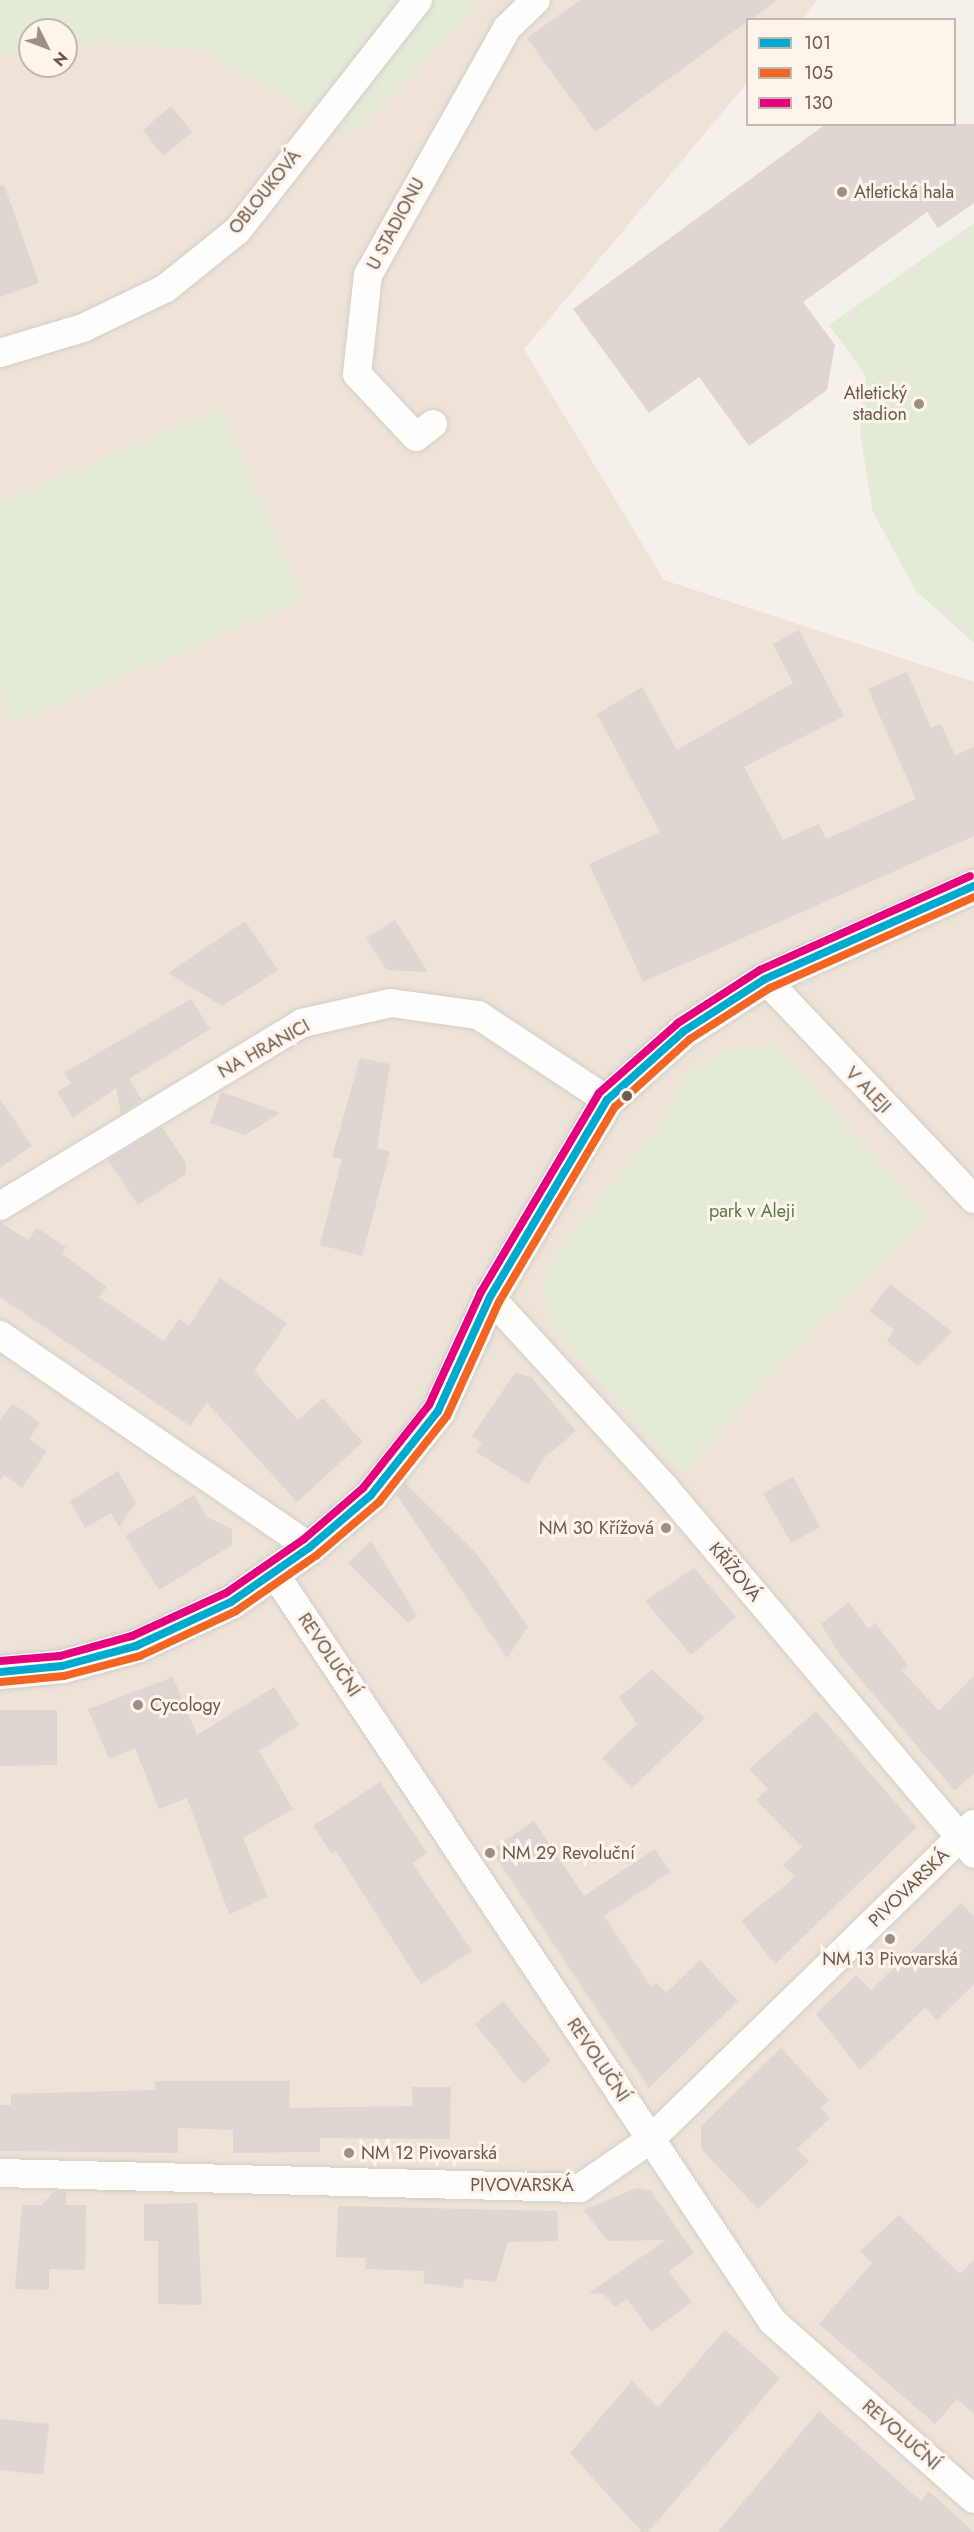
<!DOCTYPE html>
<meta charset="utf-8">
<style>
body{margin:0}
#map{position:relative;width:974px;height:2532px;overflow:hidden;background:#f5f0ea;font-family:Jost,sans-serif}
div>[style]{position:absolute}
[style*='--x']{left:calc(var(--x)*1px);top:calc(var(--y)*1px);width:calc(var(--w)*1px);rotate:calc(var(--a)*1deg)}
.residential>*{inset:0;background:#ede3d8}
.green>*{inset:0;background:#e3ead6}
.building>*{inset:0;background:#ded6d0}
.roads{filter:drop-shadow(0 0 2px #d4cdc8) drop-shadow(0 0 2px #d4cdc8)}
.street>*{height:28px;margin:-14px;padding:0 14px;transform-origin:14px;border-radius:14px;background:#fefdfc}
.secondary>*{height:33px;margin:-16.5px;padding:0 16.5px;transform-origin:16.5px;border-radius:16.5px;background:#fefdfc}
.bus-1>*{height:8px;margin:-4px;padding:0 4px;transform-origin:4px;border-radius:4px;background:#00a9ce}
.bus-2>*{height:8px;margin:-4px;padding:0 4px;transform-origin:4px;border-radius:4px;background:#f26522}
.bus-3>*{height:8px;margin:-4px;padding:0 4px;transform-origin:4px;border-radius:4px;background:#e5007d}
.dots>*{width:16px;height:16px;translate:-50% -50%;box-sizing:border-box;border:3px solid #fdf5ec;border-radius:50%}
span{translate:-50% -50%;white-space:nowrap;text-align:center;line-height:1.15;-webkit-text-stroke:6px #fdf5ec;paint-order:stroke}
.street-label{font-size:18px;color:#6f594e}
.poi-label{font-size:18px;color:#6f594e}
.left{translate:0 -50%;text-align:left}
.right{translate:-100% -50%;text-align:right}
.park-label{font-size:18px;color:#597a4a}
.legend{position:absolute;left:746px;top:18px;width:210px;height:108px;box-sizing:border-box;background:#fdf5ec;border:2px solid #c4b7ad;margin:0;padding:8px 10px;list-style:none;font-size:18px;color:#6f594e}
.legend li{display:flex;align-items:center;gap:12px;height:30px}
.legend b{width:30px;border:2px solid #c4b7ad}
.north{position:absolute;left:18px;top:18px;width:60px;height:60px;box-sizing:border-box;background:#fdf5ec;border:2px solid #c4b7ad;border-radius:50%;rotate:132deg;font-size:16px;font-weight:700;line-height:24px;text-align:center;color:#6f594e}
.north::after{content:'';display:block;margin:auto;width:21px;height:27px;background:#9e8e85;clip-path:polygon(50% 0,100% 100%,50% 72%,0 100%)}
</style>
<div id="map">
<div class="residential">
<i style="clip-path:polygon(evenodd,0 0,818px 0,801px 19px,748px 20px,747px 83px,524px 349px,664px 580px,974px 682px,974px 2532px,0 2532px,0 0,30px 30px,66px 30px,66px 66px,30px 66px,30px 30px)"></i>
</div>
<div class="green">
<i style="clip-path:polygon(0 0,482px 0,353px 136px,203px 50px,96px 42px,66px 46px,66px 30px,30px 30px,30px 52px,0 56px)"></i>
<i style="clip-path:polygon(974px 223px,974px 643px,916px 591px,873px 512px,860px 433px,866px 376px,829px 325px)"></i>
<i style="clip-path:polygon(221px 409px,302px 601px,12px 723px,0 694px,0 503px)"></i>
<i style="clip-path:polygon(777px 1047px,927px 1216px,807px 1334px,683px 1474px,558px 1336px,542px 1288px,556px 1254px,655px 1130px,686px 1075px,723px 1050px)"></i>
</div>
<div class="building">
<i style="clip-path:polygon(580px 0,777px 0,595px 132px,527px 38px)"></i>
<i style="clip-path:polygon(171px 106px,192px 132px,163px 156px,143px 130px)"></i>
<i style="clip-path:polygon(826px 124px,974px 124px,974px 203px,938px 228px,927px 212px,803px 302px,835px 345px,827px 390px,749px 446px,699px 377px,649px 413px,573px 309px)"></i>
<i style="clip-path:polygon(4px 185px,39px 283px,0 297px,0 186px)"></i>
<i style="clip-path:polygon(799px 630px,844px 716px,744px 767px,783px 840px,819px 824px,826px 839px,916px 799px,868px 689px,907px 672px,931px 728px,941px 724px,955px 755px,974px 747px,974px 836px,643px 982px,589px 864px,660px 832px,597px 714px,642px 687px,677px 750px,793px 683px,773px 644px)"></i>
<i style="clip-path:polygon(395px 920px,428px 972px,387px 970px,366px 938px)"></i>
<i style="clip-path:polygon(245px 921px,278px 970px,222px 1006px,168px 973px)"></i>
<i style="clip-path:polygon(191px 999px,210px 1029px,129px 1079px,142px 1100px,121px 1114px,116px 1088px,73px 1118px,57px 1092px,71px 1083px,64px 1073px)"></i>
<i style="clip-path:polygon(360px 1058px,390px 1064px,377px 1148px,390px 1152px,362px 1256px,320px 1245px,342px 1159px,332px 1157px)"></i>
<i style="clip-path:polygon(221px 1092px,242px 1099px,280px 1113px,245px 1135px,210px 1123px)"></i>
<i style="clip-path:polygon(0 1099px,32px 1146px,0 1168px)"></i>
<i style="clip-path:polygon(162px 1127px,186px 1163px,186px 1174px,138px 1205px,108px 1160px)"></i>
<i style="clip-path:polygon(0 1222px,28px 1240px,37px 1228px,66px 1247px,62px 1254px,107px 1287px,99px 1297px,164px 1341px,179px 1319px,189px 1326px,220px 1278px,287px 1323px,254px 1371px,298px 1420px,323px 1398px,363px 1442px,297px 1502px,207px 1403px,190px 1426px,0 1297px)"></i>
<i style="clip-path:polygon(890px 1284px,952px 1332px,918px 1366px,887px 1341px,894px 1330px,869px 1311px)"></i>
<i style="clip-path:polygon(515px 1373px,531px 1377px,576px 1431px,544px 1458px,528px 1484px,476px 1452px,482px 1443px,472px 1436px)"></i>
<i style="clip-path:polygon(13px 1404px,40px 1423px,29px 1439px,47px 1451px,22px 1488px,4px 1475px,0 1480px,0 1420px)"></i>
<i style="clip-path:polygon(118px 1471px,136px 1503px,119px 1527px,111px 1513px,85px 1528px,70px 1501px)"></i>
<i style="clip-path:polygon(793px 1477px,820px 1527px,791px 1543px,763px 1493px)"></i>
<i style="clip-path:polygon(405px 1483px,478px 1555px,528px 1627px,507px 1658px,396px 1494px)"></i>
<i style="clip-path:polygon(194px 1495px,207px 1517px,232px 1529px,232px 1545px,159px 1590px,125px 1536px)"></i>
<i style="clip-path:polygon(371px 1541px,417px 1616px,408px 1623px,348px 1563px)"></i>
<i style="clip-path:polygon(694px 1568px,736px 1617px,691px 1655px,645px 1601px)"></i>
<i style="clip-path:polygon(849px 1602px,868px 1629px,875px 1623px,908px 1665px,902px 1671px,939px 1711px,974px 1676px,974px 1773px,955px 1791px,839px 1654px,821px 1624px)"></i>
<i style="clip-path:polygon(652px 1670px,705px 1718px,632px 1788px,602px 1758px,637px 1724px,619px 1697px)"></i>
<i style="clip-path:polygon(173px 1677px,197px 1735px,274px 1687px,299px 1725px,259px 1751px,293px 1809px,243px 1838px,268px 1897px,229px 1914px,187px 1798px,159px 1809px,135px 1748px,109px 1759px,88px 1709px)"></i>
<i style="clip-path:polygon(0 1710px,57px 1710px,57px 1765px,0 1766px)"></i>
<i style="clip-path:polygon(816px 1711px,917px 1827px,775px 1964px,741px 1921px,795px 1877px,783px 1865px,802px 1847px,756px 1800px,768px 1789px,749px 1769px)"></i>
<i style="clip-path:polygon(380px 1782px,427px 1853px,412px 1863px,472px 1951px,421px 1984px,336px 1851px,332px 1854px,313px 1826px)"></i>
<i style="clip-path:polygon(534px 1821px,584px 1896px,655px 1849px,670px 1872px,604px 1916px,651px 1987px,656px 1982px,666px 1993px,700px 1960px,738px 2001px,649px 2088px,491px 1850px)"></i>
<i style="clip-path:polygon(961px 1903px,974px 1916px,974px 1984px,937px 2020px,925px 2008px,860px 2070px,816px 2014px,856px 1975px,871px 1990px)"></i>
<i style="clip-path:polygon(503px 2001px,551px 2061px,523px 2084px,475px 2024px)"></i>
<i style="clip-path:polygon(781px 2048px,829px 2100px,821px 2108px,830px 2118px,797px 2149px,809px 2161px,758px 2209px,701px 2149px,701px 2126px)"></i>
<i style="clip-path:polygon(155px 2081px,290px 2081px,289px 2108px,413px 2106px,412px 2087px,451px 2087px,450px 2139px,320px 2138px,320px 2152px,233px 2153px,233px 2130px,178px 2128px,178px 2153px,0 2151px,0 2105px,11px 2105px,11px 2094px,155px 2090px)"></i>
<i style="clip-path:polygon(637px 2188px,651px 2191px,694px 2253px,669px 2271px,692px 2302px,651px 2332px,627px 2299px,615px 2307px,604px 2294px,589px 2293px,666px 2240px,608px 2241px,583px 2210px)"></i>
<i style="clip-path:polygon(54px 2191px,66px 2191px,66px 2205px,86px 2205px,85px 2270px,49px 2269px,49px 2290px,15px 2289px,22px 2205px,42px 2205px)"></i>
<i style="clip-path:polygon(197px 2203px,202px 2305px,158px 2304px,158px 2241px,144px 2241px,144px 2204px)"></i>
<i style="clip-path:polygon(338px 2206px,557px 2211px,558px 2241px,508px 2242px,496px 2282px,464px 2279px,463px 2288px,423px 2283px,425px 2271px,365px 2269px,366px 2258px,336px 2257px)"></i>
<i style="clip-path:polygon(899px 2215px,960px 2274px,974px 2260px,974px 2414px,957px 2399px,935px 2424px,819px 2324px,872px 2263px,860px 2251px)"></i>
<i style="clip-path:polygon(725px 2330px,780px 2378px,648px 2532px,642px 2532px,570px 2453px,632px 2381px,658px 2407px)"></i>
<i style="clip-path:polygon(819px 2411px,921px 2501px,929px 2491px,974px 2532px,718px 2532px)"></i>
<i style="clip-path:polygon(0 2419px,49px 2424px,43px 2475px,0 2470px)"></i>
</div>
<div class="roads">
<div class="street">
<i style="--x:0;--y:353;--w:87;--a:-16.8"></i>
<i style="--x:83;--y:328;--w:92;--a:-25.7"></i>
<i style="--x:166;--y:288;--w:91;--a:-38.8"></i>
<i style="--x:237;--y:231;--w:293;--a:-51.9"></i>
<i style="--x:433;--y:424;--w:21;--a:143"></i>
<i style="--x:416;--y:437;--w:86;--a:-133.1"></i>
<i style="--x:357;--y:374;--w:100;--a:-83.7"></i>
<i style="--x:368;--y:275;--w:283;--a:-60.6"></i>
<i style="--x:507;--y:28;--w:40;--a:-44"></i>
<i style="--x:765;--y:979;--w:303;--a:46.5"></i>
<i style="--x:0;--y:1206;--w:353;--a:-31.2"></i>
<i style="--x:302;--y:1023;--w:91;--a:-12.7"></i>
<i style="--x:391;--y:1003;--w:88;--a:7.9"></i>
<i style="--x:478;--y:1015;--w:154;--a:33.4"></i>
<i style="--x:490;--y:1297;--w:258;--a:47.5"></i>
<i style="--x:664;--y:1487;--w:480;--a:49.8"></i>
<i style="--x:0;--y:1335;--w:376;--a:34.4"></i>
<i style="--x:275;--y:1574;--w:897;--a:56.36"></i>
<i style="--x:772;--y:2321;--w:269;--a:41.4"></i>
<i style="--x:0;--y:2173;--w:580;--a:1.48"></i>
<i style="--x:580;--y:2188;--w:86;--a:-34.6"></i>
<i style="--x:651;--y:2139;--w:451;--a:-44.3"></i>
</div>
<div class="secondary">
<i style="--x:0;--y:1672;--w:62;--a:-5.5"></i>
<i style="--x:62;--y:1666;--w:77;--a:-15.1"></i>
<i style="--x:136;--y:1646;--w:105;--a:-24.9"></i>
<i style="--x:231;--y:1602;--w:96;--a:-34.8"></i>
<i style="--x:310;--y:1547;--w:80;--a:-40.4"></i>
<i style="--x:371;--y:1495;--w:107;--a:-51.4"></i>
<i style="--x:438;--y:1411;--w:125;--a:-65.5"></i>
<i style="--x:490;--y:1297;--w:229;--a:-59.3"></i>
<i style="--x:607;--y:1100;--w:103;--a:-41.9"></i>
<i style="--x:684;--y:1031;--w:96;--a:-32.7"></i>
<i style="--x:765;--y:979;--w:229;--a:-24"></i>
</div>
</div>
<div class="bus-1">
<i style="--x:0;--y:1672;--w:62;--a:-5.5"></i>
<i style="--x:62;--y:1666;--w:77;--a:-15.1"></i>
<i style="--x:136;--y:1646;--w:105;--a:-24.9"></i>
<i style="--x:231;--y:1602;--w:96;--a:-34.8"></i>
<i style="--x:310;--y:1547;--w:80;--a:-40.4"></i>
<i style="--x:371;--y:1495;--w:107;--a:-51.4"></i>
<i style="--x:438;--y:1411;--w:125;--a:-65.5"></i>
<i style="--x:490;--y:1297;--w:229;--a:-59.3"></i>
<i style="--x:607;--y:1100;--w:103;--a:-41.9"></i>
<i style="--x:684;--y:1031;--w:96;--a:-32.7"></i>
<i style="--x:765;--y:979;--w:229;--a:-24"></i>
</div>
<div class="bus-2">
<i style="--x:1;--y:1682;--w:63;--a:-5.4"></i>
<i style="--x:64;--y:1676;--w:79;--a:-14.7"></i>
<i style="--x:140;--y:1656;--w:106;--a:-25.1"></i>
<i style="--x:236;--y:1611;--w:98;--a:-34.7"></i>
<i style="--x:317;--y:1555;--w:82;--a:-40.5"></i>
<i style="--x:379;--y:1502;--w:110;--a:-51.7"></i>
<i style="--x:447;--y:1416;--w:125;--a:-65.5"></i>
<i style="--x:499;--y:1302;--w:227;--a:-59.3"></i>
<i style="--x:615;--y:1107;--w:101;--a:-42.2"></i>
<i style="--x:690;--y:1039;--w:95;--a:-32.5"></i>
<i style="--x:770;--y:988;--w:223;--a:-24"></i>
</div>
<div class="bus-3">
<i style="--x:0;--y:1661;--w:60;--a:-4.8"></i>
<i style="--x:60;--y:1656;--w:75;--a:-15.5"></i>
<i style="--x:132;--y:1636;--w:103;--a:-24.6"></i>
<i style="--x:226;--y:1593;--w:95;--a:-34.7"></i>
<i style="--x:304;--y:1539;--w:78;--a:-40.8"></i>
<i style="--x:363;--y:1488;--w:106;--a:-51.5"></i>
<i style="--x:429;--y:1405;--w:124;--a:-65.3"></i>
<i style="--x:481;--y:1292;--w:231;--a:-59.3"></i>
<i style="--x:599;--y:1093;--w:106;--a:-41.5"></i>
<i style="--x:678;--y:1023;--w:98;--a:-32.9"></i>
<i style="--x:760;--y:970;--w:230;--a:-24.1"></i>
</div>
<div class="dots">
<i style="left:842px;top:192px;background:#9e8e85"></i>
<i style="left:919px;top:404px;background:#9e8e85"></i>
<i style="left:627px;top:1096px;background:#6f594e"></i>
<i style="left:666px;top:1528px;background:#9e8e85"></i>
<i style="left:138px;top:1705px;background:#9e8e85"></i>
<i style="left:490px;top:1853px;background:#9e8e85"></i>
<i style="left:890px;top:1939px;background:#9e8e85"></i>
<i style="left:349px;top:2153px;background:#9e8e85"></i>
</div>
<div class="street-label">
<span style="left:265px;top:192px;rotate:-51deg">OBLOUKOVÁ</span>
<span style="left:396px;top:224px;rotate:-62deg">U STADIONU</span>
<span style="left:264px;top:1049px;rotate:-29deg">NA HRANICI</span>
<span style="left:868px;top:1090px;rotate:46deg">V ALEJI</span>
<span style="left:735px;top:1572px;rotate:50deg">KŘÍŽOVÁ</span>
<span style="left:329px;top:1655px;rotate:56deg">REVOLUČNÍ</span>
<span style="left:909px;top:1888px;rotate:-44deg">PIVOVARSKÁ</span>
<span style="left:598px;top:2060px;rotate:56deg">REVOLUČNÍ</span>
<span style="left:522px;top:2185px">PIVOVARSKÁ</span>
<span style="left:901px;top:2435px;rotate:41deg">REVOLUČNÍ</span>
</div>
<div class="poi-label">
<span class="left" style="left:854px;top:192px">Atletická hala</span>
<span class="right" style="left:907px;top:404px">Atletický<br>stadion</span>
<span class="right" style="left:654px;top:1528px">NM 30 Křížová</span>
<span class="left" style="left:150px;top:1705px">Cycology</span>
<span class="left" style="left:502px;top:1853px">NM 29 Revoluční</span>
<span style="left:890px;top:1959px">NM 13 Pivovarská</span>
<span class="left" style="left:361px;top:2153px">NM 12 Pivovarská</span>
</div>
<div class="park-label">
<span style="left:752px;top:1211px">park v Aleji</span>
</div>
<ul class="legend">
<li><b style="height:8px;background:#00a9ce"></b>101</li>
<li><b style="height:8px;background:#f26522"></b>105</li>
<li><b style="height:8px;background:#e5007d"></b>130</li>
</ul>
<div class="north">N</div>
</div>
